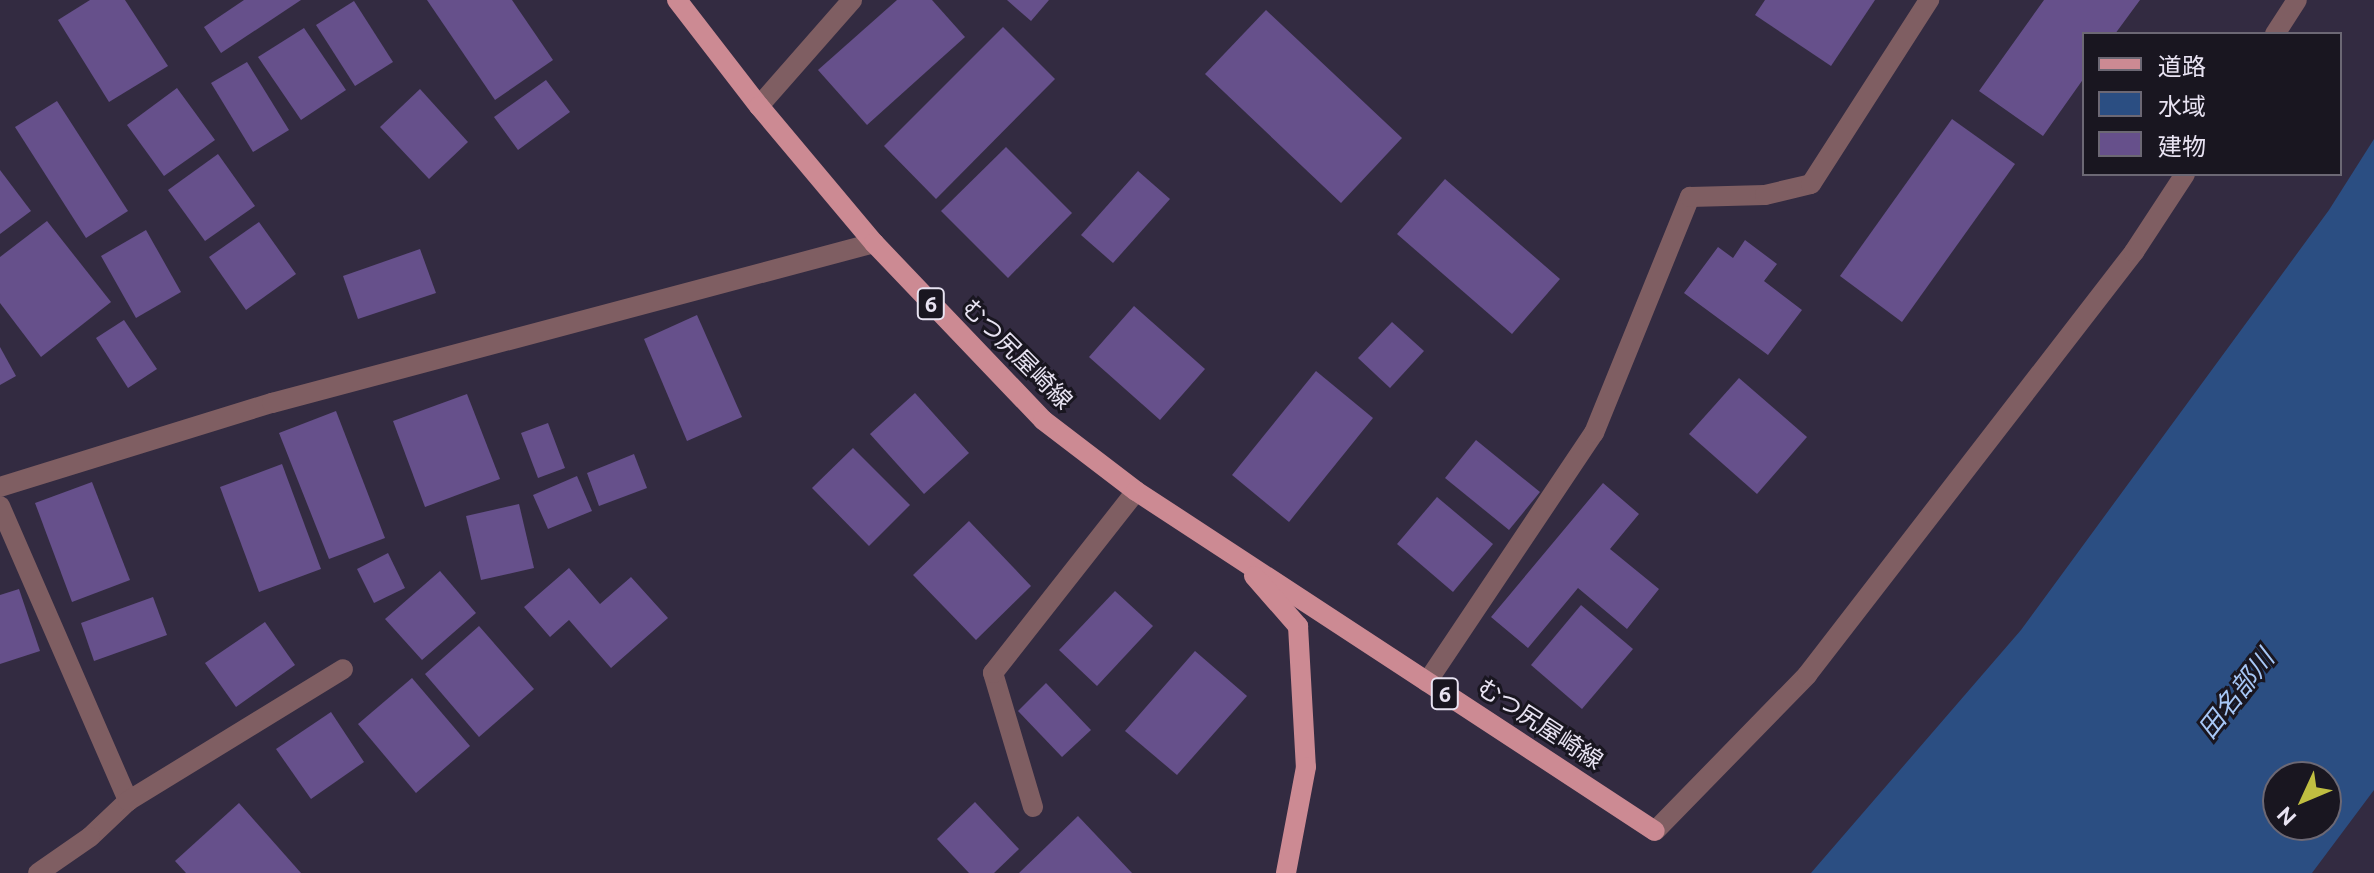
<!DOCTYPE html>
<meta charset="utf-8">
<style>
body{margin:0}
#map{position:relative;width:2374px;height:873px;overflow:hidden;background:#332b41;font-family:Ubuntu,"Noto Sans JP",sans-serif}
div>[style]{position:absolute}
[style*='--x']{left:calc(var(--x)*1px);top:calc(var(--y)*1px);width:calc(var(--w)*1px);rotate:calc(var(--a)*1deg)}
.water>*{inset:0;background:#2b4e82}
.building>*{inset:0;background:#66508b}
.service>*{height:20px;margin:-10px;padding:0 10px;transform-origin:10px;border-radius:10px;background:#7f5e62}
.minor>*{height:20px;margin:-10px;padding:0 10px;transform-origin:10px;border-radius:10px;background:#7f5e62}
.primary>*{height:20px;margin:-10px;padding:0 10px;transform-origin:10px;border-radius:10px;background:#cc8a93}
span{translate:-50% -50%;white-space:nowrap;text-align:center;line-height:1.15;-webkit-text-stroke:6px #191620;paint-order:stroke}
.shield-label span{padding:2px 6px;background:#191620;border:2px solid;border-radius:6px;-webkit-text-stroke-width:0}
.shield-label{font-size:22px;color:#e8e3f2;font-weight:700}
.street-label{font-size:24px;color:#e8e3f2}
.water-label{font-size:26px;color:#a7c7f6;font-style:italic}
.legend{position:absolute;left:2082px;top:32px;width:260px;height:144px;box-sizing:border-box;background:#191620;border:2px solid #6c6874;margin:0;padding:10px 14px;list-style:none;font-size:24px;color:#e8e3f2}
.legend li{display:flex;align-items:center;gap:16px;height:40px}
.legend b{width:40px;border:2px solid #6c6874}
.north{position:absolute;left:2262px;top:761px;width:80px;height:80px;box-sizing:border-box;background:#191620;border:2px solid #6c6874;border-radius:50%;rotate:226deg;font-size:22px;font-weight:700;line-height:32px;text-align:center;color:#e8e3f2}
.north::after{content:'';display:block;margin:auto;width:28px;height:36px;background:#c0be41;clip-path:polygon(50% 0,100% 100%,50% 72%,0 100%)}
</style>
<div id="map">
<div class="water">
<i style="clip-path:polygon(evenodd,2374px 139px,2374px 790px,2312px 873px,1811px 873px,2021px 630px,2329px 210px,2374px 139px,2278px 777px,2326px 777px,2326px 825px,2278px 825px,2278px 777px)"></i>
</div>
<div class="building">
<i style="clip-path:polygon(90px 0,125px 0,168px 66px,109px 102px,58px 20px)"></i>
<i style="clip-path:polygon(244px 0,301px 0,221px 53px,204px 27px)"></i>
<i style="clip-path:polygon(427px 0,512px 0,553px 60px,495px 100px)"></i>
<i style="clip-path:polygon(897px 0,932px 0,965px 37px,867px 125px,818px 70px)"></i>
<i style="clip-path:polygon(1007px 0,1049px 0,1031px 21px)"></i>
<i style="clip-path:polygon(1765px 0,1875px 0,1831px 66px,1755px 15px)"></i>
<i style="clip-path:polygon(2044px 0,2140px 0,2115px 34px,2084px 34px,2084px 78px,2043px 136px,1979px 91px)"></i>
<i style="clip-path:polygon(354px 1px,393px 62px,355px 86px,316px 25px)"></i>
<i style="clip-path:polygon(1266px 10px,1402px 138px,1341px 203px,1205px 74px)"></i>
<i style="clip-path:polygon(1003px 27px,1055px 79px,936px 199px,884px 146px)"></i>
<i style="clip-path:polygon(304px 28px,346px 90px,301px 120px,258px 57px)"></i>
<i style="clip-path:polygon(247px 62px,289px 130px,253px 152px,211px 83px)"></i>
<i style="clip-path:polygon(546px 80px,570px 112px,518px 150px,494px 117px)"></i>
<i style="clip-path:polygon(177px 88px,215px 140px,164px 176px,127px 125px)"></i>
<i style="clip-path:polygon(420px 89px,468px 142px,429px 179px,380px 127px)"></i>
<i style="clip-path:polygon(57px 101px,128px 211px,86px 238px,15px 127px)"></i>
<i style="clip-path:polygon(1952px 119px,2015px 164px,1902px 322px,1840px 276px)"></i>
<i style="clip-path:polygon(1006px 147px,1072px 213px,1008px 278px,941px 211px)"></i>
<i style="clip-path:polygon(218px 154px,255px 206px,205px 241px,168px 190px)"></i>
<i style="clip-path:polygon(0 170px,31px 211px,0 234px)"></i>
<i style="clip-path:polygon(1138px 171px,1170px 199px,1113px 263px,1081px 235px)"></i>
<i style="clip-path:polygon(1445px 179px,1560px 279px,1512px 334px,1397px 234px)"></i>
<i style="clip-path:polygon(47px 221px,111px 302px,41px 357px,0 303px,0 257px)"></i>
<i style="clip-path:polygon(259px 222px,296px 274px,246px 310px,209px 257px)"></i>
<i style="clip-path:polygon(146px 230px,181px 292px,136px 318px,101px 256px)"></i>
<i style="clip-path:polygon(1745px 240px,1777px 264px,1764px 281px,1802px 310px,1768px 355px,1684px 293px,1718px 247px,1733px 258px)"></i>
<i style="clip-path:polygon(420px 249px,436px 293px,358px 319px,343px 276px)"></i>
<i style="clip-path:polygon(1134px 306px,1205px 369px,1160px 420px,1089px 357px)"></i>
<i style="clip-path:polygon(697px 315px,742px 417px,687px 441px,644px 339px)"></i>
<i style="clip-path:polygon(124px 320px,157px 369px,128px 388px,96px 338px)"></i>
<i style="clip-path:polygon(1392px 322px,1424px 351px,1390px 388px,1358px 358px)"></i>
<i style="clip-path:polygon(0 347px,16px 376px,0 385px)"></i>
<i style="clip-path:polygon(1316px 371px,1373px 418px,1289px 522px,1232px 475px)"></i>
<i style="clip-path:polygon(1739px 378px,1807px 437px,1757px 494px,1689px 434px)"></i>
<i style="clip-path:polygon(915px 393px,969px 453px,924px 494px,870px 434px)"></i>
<i style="clip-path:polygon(467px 394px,500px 479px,425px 507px,393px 421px)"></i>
<i style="clip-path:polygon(336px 411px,385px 538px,329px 559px,279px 433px)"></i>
<i style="clip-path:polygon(548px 423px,565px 468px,538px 478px,521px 433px)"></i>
<i style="clip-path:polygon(1476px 440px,1540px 492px,1509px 530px,1445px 478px)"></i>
<i style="clip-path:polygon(853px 448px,910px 505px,869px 546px,812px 488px)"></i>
<i style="clip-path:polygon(634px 454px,647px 488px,599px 506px,587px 473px)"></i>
<i style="clip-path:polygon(282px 464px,321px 569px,259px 592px,220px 487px)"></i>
<i style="clip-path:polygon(577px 476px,592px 511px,548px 529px,533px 495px)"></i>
<i style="clip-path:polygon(92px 482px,130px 580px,72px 602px,35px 503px)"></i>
<i style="clip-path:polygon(1603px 483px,1639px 514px,1610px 549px,1659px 589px,1627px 629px,1578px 588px,1528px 648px,1491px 617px)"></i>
<i style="clip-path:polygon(1437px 497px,1493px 544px,1453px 592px,1397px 544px)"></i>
<i style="clip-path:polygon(519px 504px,534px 568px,481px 580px,466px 516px)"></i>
<i style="clip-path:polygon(969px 521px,1031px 586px,976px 640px,913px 575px)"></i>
<i style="clip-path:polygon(388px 553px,405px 588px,374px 603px,357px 569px)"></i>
<i style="clip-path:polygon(569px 568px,600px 604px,631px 577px,668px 618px,611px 668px,569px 620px,550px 637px,524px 607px)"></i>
<i style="clip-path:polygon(440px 571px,476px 613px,422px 660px,385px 619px)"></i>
<i style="clip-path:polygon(19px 589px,40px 651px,0 664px,0 595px)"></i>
<i style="clip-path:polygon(1115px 591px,1153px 626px,1097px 686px,1059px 650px)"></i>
<i style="clip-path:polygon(153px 597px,167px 635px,94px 661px,81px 623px)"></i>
<i style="clip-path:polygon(1581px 605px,1633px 649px,1582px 709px,1531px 665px)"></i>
<i style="clip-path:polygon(265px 622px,295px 665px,236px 707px,205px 663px)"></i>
<i style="clip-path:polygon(479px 626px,534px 689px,479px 737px,425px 674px)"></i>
<i style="clip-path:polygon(1195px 651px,1247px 696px,1177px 775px,1125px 731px)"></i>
<i style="clip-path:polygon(412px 678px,470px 746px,416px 793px,358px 724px)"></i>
<i style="clip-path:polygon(1046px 683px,1091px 730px,1062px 757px,1018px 711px)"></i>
<i style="clip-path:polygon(331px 712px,364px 762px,311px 799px,276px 749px)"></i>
<i style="clip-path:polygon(975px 802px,1019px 849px,994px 873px,969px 873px,937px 839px)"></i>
<i style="clip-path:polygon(239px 803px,301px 873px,186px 873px,175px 861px)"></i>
<i style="clip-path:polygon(1078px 816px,1132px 873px,1019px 873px)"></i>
</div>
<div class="service">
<i style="--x:2275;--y:34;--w:40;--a:-57.1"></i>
<i style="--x:1427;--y:682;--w:300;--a:-56.2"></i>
<i style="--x:1594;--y:433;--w:255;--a:-67.9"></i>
<i style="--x:1690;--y:197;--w:75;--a:-1.5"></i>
<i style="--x:1765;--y:195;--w:47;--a:-13.4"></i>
<i style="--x:1811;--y:184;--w:219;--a:-57.3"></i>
<i style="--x:1033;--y:807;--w:140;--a:-106.6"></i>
<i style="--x:993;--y:673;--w:231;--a:-51.8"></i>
<i style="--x:1655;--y:831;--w:218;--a:-45.7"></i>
<i style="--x:1807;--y:675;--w:535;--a:-52.29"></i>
<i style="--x:2134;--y:252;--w:93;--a:-56.8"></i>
</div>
<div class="minor">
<i style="--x:759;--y:106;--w:141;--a:-48.7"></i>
<i style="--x:0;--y:487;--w:285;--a:-17.2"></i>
<i style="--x:272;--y:403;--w:623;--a:-14.88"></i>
<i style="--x:0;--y:506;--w:322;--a:66.5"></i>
<i style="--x:128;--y:801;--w:52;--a:136.5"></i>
<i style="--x:90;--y:837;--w:63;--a:145.3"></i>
<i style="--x:128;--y:801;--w:252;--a:-31.5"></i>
</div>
<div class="primary">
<i style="--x:677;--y:0;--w:134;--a:52.3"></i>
<i style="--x:759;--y:106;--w:179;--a:50"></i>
<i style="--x:874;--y:243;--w:245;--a:46.3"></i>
<i style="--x:1043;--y:420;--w:117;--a:37.4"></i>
<i style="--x:1136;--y:491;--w:620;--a:33.23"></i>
<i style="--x:1254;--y:576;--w:67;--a:48.7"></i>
<i style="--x:1298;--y:626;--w:141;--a:86.8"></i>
<i style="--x:1306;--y:767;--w:108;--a:100.7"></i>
</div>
<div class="shield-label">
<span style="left:931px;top:304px">6</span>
<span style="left:1445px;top:694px">6</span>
</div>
<div class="street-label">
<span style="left:1017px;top:354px;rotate:45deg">むつ尻屋崎線</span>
<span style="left:1540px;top:724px;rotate:33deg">むつ尻屋崎線</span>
</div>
<div class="water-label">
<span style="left:2236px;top:694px;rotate:-52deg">田名部川</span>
</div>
<ul class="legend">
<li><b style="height:10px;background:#cc8a93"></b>道路</li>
<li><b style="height:22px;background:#2b4e82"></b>水域</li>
<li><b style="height:22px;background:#66508b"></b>建物</li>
</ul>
<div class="north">N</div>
</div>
